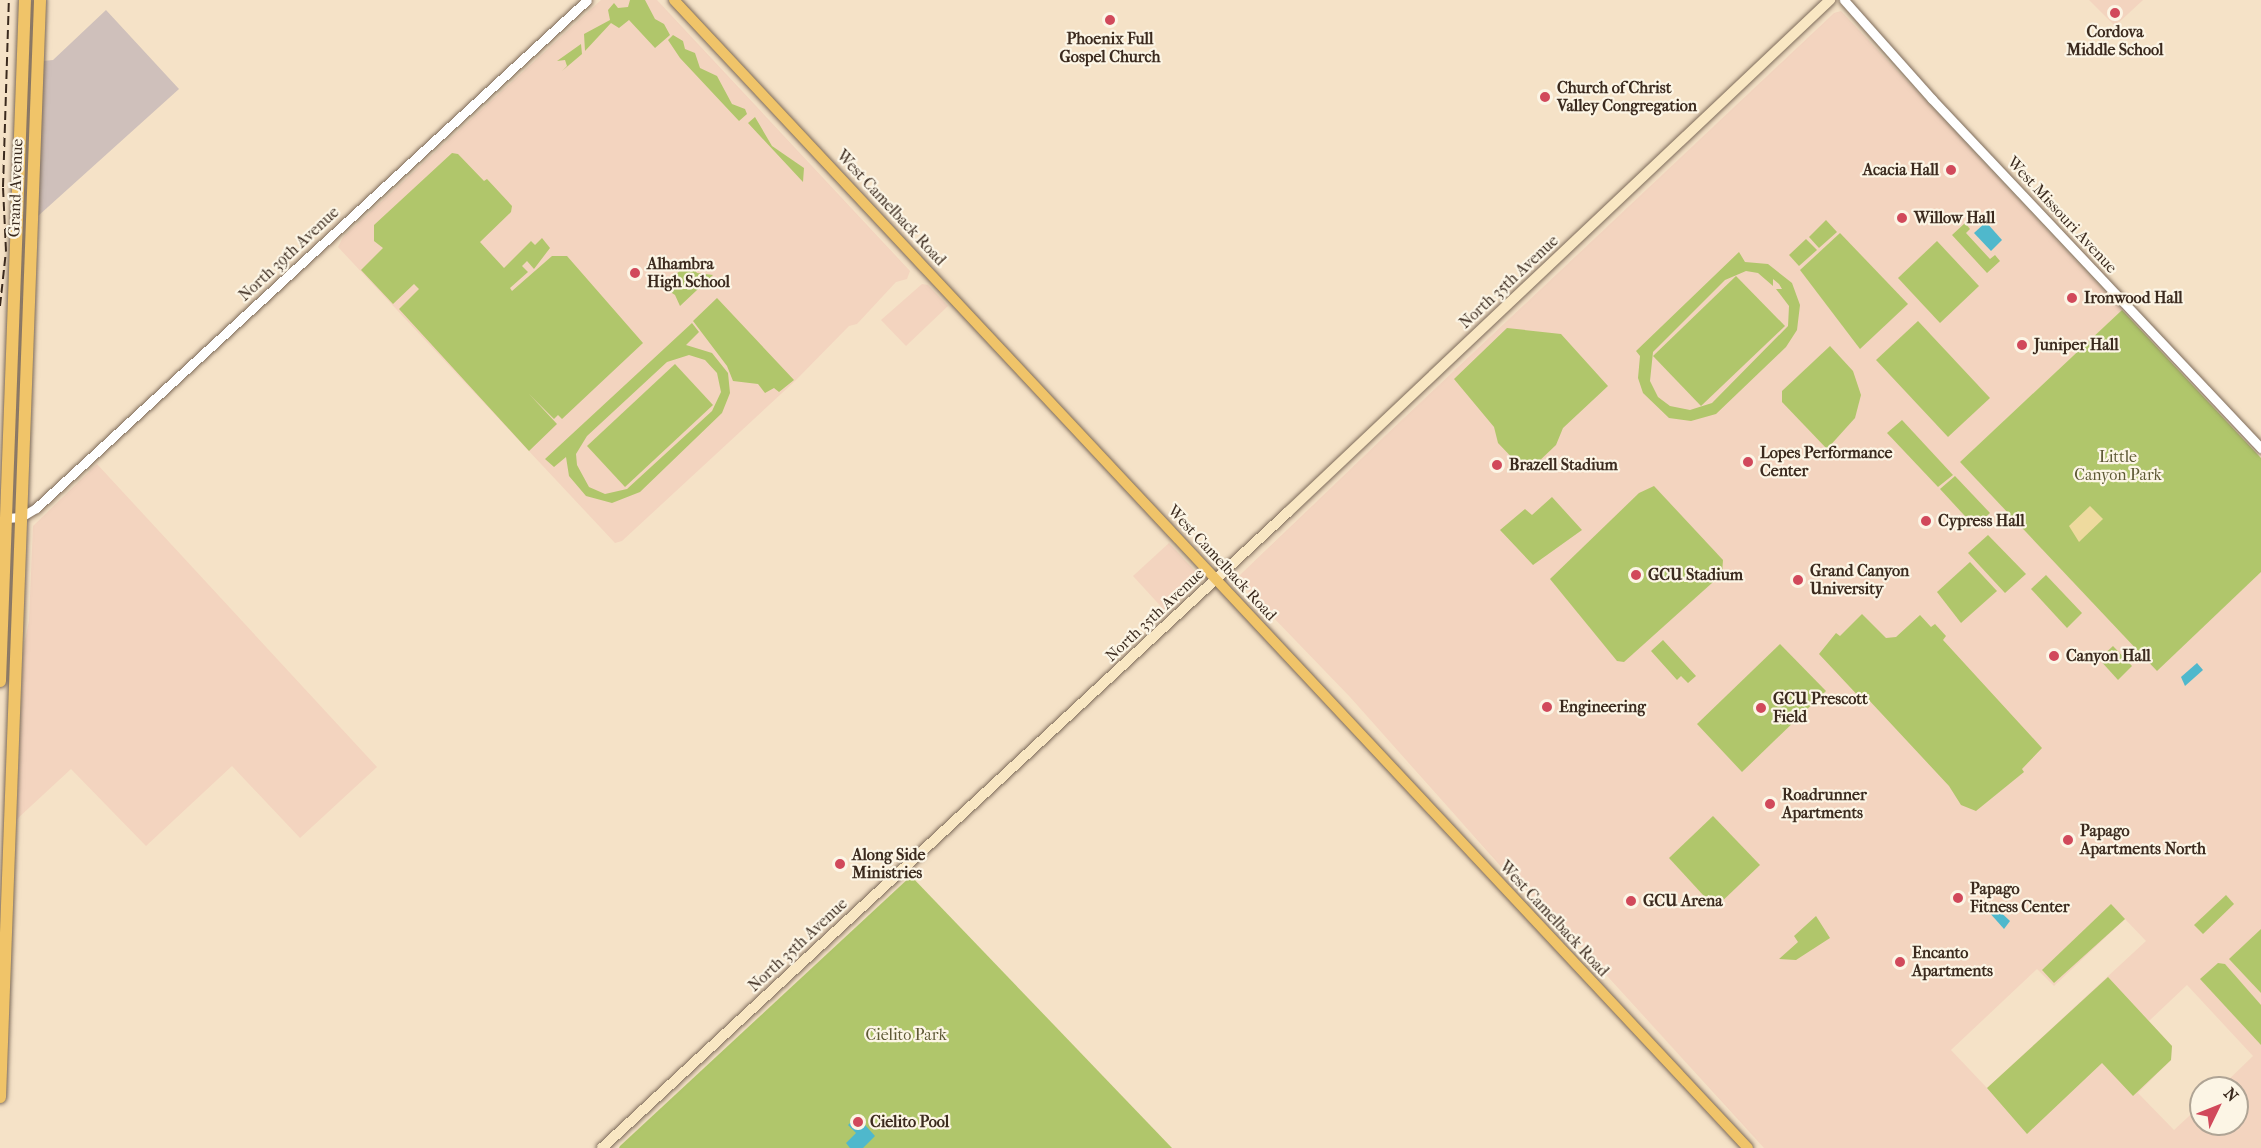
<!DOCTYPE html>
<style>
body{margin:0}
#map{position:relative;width:2261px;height:1148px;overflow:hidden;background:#f5e2c7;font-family:"IM FELL French Canon",serif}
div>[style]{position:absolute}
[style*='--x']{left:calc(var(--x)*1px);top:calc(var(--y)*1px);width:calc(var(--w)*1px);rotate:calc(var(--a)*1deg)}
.built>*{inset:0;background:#f3d4bf}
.industrial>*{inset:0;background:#cfc0bb}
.green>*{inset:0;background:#b0c66b}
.sand>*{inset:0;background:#eeda9e}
.water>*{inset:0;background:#4fb8cc}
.roads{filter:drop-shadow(0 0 2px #7c6a59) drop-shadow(0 0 2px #7c6a59)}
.tertiary>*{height:9px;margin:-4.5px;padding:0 4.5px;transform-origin:4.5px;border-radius:4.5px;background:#fff}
.secondary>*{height:10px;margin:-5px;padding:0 5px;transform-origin:5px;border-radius:5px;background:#f9e7c3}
.primary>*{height:10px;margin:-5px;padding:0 5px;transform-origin:5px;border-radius:5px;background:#f0c469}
.trunk>*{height:12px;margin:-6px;padding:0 6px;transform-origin:6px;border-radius:6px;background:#f0c469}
.rail>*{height:2px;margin-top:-1px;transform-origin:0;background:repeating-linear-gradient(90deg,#3b2a1e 0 9px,transparent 0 13.5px)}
.dots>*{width:16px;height:16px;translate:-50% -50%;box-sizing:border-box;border:3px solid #fcf5e5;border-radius:50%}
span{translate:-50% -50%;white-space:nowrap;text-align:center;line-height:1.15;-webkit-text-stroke:4.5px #fcf5e5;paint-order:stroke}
.poi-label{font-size:16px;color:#3b2a1e;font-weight:700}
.left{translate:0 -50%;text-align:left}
.right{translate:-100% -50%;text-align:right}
.street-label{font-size:16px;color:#3b2a1e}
.park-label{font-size:16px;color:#5e5935}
.north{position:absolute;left:2189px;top:1076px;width:60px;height:60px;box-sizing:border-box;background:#fcf5e5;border:2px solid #afa495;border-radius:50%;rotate:47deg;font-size:16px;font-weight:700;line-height:24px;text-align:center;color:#3b2a1e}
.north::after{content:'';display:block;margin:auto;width:21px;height:27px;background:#d1495b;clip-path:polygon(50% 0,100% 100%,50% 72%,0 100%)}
</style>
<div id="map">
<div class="built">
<i style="clip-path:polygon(601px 0,657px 0,910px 271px,907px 279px,896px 282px,857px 324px,849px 326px,795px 381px,622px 541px,615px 543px,338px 247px,343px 237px)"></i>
<i style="clip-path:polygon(2089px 0,2143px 0,2115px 26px)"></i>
<i style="clip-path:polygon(evenodd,1841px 11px,2122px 310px,1960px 462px,2157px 670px,2261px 572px,2261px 1148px,1764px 1148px,1557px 921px,1504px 870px,1350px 697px,1239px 582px,1240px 575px,1387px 434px,1834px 13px,1841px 11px,2125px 919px,2146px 941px,1987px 1088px,1951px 1050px,2037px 969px,2054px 986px,2125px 919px,1841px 11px,2187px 985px,2253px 1056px,2220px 1088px,2237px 1088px,2237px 1124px,2201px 1124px,2201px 1105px,2174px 1130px,2138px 1093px,2171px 1060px,2172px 1046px,2149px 1021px,2187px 985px)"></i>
<i style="clip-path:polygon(922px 284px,928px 285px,948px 306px,906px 346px,881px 320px)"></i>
<i style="clip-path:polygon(97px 464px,377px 767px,300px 838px,232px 766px,146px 846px,71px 769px,17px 819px,23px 650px,29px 621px,33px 526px)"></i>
<i style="clip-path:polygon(1169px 543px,1198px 574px,1199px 581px,1166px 612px,1133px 576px)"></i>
</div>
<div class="industrial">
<i style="clip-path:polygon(106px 10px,179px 89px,38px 216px,43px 61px,53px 60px)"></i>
</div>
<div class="green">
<i style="clip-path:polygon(630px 0,645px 0,655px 19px,664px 24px,670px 35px,655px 48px,629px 20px,619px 28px,611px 23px,585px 51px,584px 34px,610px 20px,608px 10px,614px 3px,618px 8px,628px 7px)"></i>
<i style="clip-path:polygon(673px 35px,683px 41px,685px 49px,695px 53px,700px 68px,717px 76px,732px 104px,745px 109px,747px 114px,739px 121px,680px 58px,668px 40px)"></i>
<i style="clip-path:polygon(581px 44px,582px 54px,562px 71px,567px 66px,565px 60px,557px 61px)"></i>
<i style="clip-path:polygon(755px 117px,772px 146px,804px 168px,803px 182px,748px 123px)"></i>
<i style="clip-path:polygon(452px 153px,458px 154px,484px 181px,487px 179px,512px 206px,511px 212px,480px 242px,504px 268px,531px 241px,535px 245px,542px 238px,550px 248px,534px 269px,527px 261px,522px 266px,528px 272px,510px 288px,512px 291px,552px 256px,567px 256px,643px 343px,562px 419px,558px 415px,554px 419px,529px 394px,557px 424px,529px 451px,399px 309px,419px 289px,414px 284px,393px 304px,361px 270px,383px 248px,374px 241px,374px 225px)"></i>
<i style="clip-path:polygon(1826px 220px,1837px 232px,1819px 248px,1809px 237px)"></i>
<i style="clip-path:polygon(1965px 223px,1970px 229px,1966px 233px,1990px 259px,1995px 255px,2000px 261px,1987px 273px,1952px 235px)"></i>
<i style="clip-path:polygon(1840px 233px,1908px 304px,1860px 349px,1800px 270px)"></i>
<i style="clip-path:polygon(1806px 239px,1817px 250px,1799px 266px,1789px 255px)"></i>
<i style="clip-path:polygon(1937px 241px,1979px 286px,1940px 323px,1898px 278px)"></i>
<i style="clip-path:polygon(evenodd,1739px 252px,1745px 262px,1768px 264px,1792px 283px,1800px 305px,1797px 330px,1786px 347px,1716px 414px,1691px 421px,1669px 418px,1643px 393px,1638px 378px,1640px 356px,1636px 351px,1739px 252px,1746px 271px,1758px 273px,1773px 286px,1773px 279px,1779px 284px,1782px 289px,1776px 289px,1789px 306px,1788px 326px,1712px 403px,1690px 410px,1670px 406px,1658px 397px,1650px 381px,1653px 352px,1725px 280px,1746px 271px)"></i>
<i style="clip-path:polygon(693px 258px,692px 266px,697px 273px,713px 275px,680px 306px,675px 295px,663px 287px)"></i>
<i style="clip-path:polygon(1736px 276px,1785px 326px,1701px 406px,1653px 356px)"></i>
<i style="clip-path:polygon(717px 298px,794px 380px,779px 392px,774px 388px,765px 393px,758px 384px,733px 381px,727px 366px,693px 321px)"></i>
<i style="clip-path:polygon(2122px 310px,2261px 458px,2261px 572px,2157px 671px,1960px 462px)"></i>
<i style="clip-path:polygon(1918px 321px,1990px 398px,1948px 437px,1876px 360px)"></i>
<i style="clip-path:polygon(evenodd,692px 323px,699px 332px,686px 345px,712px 353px,728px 373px,730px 393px,722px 413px,640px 492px,612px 503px,586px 496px,569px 476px,566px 457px,554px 467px,545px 459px,692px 323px,689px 355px,705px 360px,717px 373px,721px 392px,712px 411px,627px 489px,605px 494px,589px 487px,577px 465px,576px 454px,587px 436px,667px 362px,689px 355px)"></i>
<i style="clip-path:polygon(1507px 328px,1561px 334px,1608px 386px,1563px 428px,1556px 445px,1535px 465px,1519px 465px,1498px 443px,1494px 427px,1454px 379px)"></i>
<i style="clip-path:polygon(1830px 346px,1853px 371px,1861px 395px,1855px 418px,1827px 449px,1782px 402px,1782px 391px)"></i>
<i style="clip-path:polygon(675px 364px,713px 405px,625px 487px,587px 446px)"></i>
<i style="clip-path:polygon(1902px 420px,1953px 475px,1938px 487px,1887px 433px)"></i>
<i style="clip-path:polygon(1955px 476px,1990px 513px,1975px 527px,1940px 489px)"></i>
<i style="clip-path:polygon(1654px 486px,1723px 560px,1722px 574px,1624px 662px,1617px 661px,1550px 579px,1639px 493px)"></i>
<i style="clip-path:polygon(1552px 497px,1582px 530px,1533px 565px,1500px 530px,1525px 509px,1532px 515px)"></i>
<i style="clip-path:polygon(1988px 535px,2026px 574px,2005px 593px,1968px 553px)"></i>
<i style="clip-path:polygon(1970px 562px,1997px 591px,1961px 623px,1937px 592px)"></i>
<i style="clip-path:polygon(2046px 575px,2082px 613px,2067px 628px,2031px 589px)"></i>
<i style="clip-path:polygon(1862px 614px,1886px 638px,1896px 637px,1920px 615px,1931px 627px,1935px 624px,1946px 636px,1943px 640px,2042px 748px,2022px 769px,2024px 772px,1976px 811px,1961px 805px,1949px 786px,1867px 698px,1863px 701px,1819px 654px,1836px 633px,1840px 636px)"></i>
<i style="clip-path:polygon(1663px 640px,1696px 676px,1688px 683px,1681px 676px,1677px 680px,1651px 651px)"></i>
<i style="clip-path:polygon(1780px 644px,1826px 691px,1742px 772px,1697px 724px)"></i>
<i style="clip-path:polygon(2113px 646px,2132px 666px,2118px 680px,2099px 659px)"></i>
<i style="clip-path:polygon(1713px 816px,1760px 865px,1715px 908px,1669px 858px)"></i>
<i style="clip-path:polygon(911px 876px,1172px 1148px,619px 1148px,620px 1146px)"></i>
<i style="clip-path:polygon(2226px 895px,2234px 904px,2203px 934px,2194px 925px)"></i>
<i style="clip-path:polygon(2111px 904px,2125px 919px,2054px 983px,2042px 970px)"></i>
<i style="clip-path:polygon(1816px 916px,1830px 938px,1796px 960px,1779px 959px,1798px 942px,1794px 936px)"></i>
<i style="clip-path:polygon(2261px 929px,2261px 993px,2229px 959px)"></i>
<i style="clip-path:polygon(2218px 963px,2225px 964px,2261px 1005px,2261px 1045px,2200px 979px)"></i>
<i style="clip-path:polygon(2108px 977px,2172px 1046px,2171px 1060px,2133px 1096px,2102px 1063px,2027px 1134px,1987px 1088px)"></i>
</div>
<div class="sand">
<i style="clip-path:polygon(2090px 506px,2103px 519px,2079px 542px,2069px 526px)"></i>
</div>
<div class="water">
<i style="clip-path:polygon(1986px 222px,2002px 240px,1991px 251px,1974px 233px)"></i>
<i style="clip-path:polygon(2197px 663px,2203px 670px,2185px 686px,2181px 677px)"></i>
<i style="clip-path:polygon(1994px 906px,2010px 921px,2004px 929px,1988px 911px)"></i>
<i style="clip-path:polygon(857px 1116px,875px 1136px,863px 1148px,850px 1148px,846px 1143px,856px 1133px,848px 1125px)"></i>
</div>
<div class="roads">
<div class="tertiary">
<i style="--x:1844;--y:0;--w:132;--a:48.4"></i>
<i style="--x:1932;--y:99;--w:480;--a:46.7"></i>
<i style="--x:6;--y:518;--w:15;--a:-4"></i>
<i style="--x:21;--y:517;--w:17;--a:-31"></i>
<i style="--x:36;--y:508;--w:749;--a:-42.67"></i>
</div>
<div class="secondary">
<i style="--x:602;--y:1148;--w:935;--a:-42.83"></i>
<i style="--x:1288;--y:512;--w:746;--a:-43.37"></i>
</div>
<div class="primary">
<i style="--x:674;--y:0;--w:1572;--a:46.91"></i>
</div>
<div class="trunk">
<i style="--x:0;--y:681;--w:681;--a:-87.9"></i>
<i style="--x:0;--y:1097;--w:1098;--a:-87.91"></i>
</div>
</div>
<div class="rail">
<i style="--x:0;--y:306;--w:55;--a:-83.8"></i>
<i style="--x:6;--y:251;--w:64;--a:-92.7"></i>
<i style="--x:3;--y:187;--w:187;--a:-88.2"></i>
</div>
<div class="dots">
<i style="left:2115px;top:13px;background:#d1495b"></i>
<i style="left:1110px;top:20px;background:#d1495b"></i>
<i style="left:1545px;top:97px;background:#d1495b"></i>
<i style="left:1951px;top:170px;background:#d1495b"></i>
<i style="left:1902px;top:218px;background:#d1495b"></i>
<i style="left:635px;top:273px;background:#d1495b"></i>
<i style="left:2072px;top:298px;background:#d1495b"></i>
<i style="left:2022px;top:345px;background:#d1495b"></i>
<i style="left:1748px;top:462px;background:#d1495b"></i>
<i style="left:1497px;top:465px;background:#d1495b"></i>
<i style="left:1926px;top:521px;background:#d1495b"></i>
<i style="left:1636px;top:575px;background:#d1495b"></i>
<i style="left:1798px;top:580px;background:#d1495b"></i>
<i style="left:2054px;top:656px;background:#d1495b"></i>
<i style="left:1547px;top:707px;background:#d1495b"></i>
<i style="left:1761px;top:708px;background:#d1495b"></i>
<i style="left:1770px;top:804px;background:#d1495b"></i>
<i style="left:2068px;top:840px;background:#d1495b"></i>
<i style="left:840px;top:864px;background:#d1495b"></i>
<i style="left:1958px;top:898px;background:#d1495b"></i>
<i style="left:1631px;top:901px;background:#d1495b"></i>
<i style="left:1900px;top:962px;background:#d1495b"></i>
<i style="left:858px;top:1122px;background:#d1495b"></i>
</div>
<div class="poi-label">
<span style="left:2115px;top:41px">Cordova<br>Middle School</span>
<span style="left:1110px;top:48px">Phoenix Full<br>Gospel Church</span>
<span class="left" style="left:1557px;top:97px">Church of Christ<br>Valley Congregation</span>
<span class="right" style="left:1939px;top:170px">Acacia Hall</span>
<span class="left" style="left:1914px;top:218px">Willow Hall</span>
<span class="left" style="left:647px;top:273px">Alhambra<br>High School</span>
<span class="left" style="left:2084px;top:298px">Ironwood Hall</span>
<span class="left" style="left:2034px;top:345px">Juniper Hall</span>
<span class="left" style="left:1760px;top:462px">Lopes Performance<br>Center</span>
<span class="left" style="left:1509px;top:465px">Brazell Stadium</span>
<span class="left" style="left:1938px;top:521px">Cypress Hall</span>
<span class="left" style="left:1810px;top:580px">Grand Canyon<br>University</span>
<span class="left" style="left:1648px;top:575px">GCU Stadium</span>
<span class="left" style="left:2066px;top:656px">Canyon Hall</span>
<span class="left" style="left:1773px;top:708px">GCU Prescott<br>Field</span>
<span class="left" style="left:1559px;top:707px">Engineering</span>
<span class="left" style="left:1782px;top:804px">Roadrunner<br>Apartments</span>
<span class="left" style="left:2080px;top:840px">Papago<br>Apartments North</span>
<span class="left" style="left:852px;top:864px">Along Side<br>Ministries</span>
<span class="left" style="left:1970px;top:898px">Papago<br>Fitness Center</span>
<span class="left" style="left:1643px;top:901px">GCU Arena</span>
<span class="left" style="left:1912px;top:962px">Encanto<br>Apartments</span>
<span class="left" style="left:870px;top:1122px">Cielito Pool</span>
</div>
<div class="street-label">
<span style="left:16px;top:188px;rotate:-88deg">Grand Avenue</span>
<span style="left:891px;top:208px;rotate:47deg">West Camelback Road</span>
<span style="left:2062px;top:215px;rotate:47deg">West Missouri Avenue</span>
<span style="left:289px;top:254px;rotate:-43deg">North 39th Avenue</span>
<span style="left:1509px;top:282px;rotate:-43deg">North 35th Avenue</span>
<span style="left:1222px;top:563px;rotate:47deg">West Camelback Road</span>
<span style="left:1155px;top:615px;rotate:-43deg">North 35th Avenue</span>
<span style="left:1554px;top:919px;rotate:47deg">West Camelback Road</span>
<span style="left:798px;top:945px;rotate:-43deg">North 35th Avenue</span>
</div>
<div class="park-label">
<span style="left:2118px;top:466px">Little<br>Canyon Park</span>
<span style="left:906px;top:1035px">Cielito Park</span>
</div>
<div class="north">N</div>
</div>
